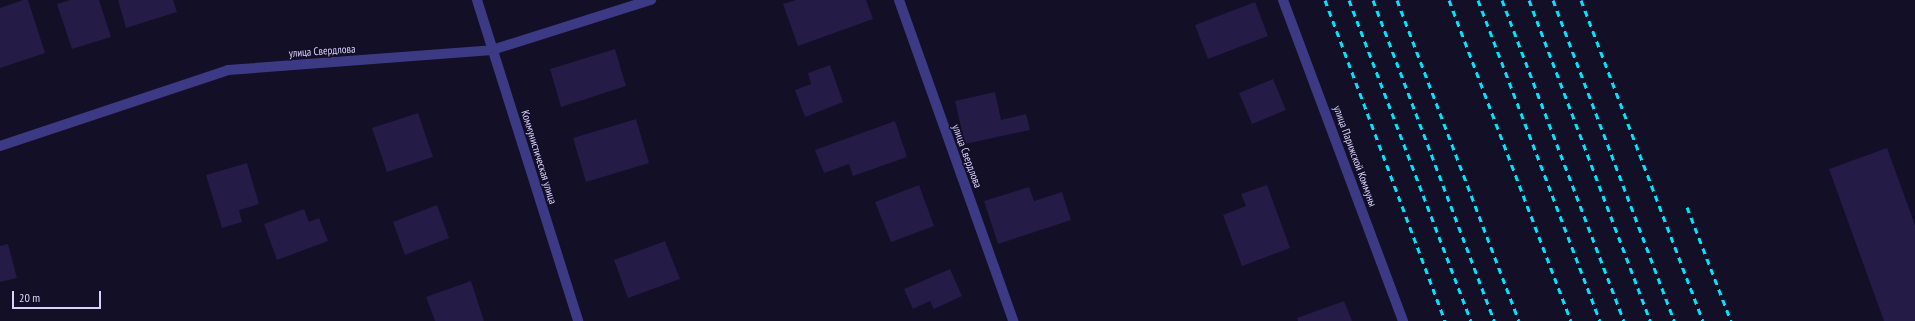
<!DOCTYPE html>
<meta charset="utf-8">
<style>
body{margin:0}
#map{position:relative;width:1915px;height:321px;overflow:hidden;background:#130f26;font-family:"PT Sans Narrow",sans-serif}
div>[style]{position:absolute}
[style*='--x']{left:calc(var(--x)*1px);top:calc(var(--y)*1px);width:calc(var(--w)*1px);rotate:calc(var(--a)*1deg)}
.building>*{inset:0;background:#241b47}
.minor>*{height:10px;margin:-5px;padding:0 5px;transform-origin:5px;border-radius:5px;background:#3d3a85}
.rail>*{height:3px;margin-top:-1.5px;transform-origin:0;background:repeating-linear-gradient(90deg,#00e5ff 0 6px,transparent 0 11px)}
span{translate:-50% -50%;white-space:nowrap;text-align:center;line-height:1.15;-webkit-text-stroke:3px #130f26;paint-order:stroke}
.street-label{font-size:11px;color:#d9d4ff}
.scale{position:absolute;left:12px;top:291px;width:89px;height:18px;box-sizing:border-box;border:2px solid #d9d4ff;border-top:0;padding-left:5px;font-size:12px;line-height:14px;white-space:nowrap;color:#d9d4ff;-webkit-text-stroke:3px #130f26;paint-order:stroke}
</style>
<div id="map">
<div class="building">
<i style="clip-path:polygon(23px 0,28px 0,45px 53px,0 68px,0 8px)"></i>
<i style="clip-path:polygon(70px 0,99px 0,111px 37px,72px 49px,57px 4px)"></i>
<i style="clip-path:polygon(118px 0,173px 0,177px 12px,126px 28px)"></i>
<i style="clip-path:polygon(796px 0,866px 0,873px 19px,798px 46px,783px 4px)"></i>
<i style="clip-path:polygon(1255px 2px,1268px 36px,1208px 59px,1195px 25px)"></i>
<i style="clip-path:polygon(615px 49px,626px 86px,561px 107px,550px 69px)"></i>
<i style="clip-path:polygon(830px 65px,843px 102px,805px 117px,795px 90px,811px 84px,808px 73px)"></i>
<i style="clip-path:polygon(1273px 79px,1286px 110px,1252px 124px,1239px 93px)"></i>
<i style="clip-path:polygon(995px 92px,1001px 120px,1026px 114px,1030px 130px,965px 144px,955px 101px)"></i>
<i style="clip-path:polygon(418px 113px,433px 157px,387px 172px,372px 128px)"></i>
<i style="clip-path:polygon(636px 119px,649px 163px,586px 182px,573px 138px)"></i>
<i style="clip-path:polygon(895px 121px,907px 157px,853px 176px,849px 164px,824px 173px,815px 150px)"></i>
<i style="clip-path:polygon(1887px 148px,1915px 225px,1915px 321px,1884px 321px,1829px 169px)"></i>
<i style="clip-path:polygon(247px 163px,259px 204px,239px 210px,242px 222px,222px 228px,206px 175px)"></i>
<i style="clip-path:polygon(919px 185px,934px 226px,891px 242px,875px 202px)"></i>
<i style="clip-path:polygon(1267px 185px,1290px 248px,1242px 266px,1223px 215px,1246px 206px,1241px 194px)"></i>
<i style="clip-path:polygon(1029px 187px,1034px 201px,1062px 192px,1071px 220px,998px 244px,984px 201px)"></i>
<i style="clip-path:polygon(437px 205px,449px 238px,405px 255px,393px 222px)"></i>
<i style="clip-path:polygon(304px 209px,309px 222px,319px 218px,328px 241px,277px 260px,264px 224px)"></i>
<i style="clip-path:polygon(665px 241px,680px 279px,628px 298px,614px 260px)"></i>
<i style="clip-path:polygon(8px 244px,17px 278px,0 282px,0 246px)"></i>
<i style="clip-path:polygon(950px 269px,962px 296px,934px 309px,930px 301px,913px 309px,904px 289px)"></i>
<i style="clip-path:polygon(471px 281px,484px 321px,435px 321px,426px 297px)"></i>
<i style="clip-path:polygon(1344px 301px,1352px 321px,1298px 321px,1297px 318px)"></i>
</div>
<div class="minor">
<i style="--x:477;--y:0;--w:337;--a:72.5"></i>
<i style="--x:899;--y:0;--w:341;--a:70.4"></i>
<i style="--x:1283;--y:0;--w:343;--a:69.5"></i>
<i style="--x:0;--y:146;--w:240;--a:-18.4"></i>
<i style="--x:228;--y:70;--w:265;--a:-4.3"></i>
<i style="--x:492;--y:50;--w:167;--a:-17.5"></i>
</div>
<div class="rail">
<i style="--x:1325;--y:0;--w:343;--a:69.5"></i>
<i style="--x:1349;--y:0;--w:343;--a:69.2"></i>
<i style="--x:1373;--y:0;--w:343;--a:69.3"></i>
<i style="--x:1397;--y:0;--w:343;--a:69.2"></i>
<i style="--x:1449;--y:0;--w:343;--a:69.2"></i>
<i style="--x:1478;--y:0;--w:343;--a:69.2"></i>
<i style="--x:1502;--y:0;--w:343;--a:69.2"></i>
<i style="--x:1529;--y:0;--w:343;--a:69.3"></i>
<i style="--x:1553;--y:0;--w:343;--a:69.3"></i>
<i style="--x:1581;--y:0;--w:343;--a:69.2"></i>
<i style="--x:1687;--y:207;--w:122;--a:68.9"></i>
</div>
<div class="street-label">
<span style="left:322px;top:51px;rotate:-4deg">улица Свердлова</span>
<span style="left:967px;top:156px;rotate:70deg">улица Свердлова</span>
<span style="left:1355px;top:156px;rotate:70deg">улица Парижской Коммуны</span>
<span style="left:539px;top:157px;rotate:73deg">Коммунистическая улица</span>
</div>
<div class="scale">20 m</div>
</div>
